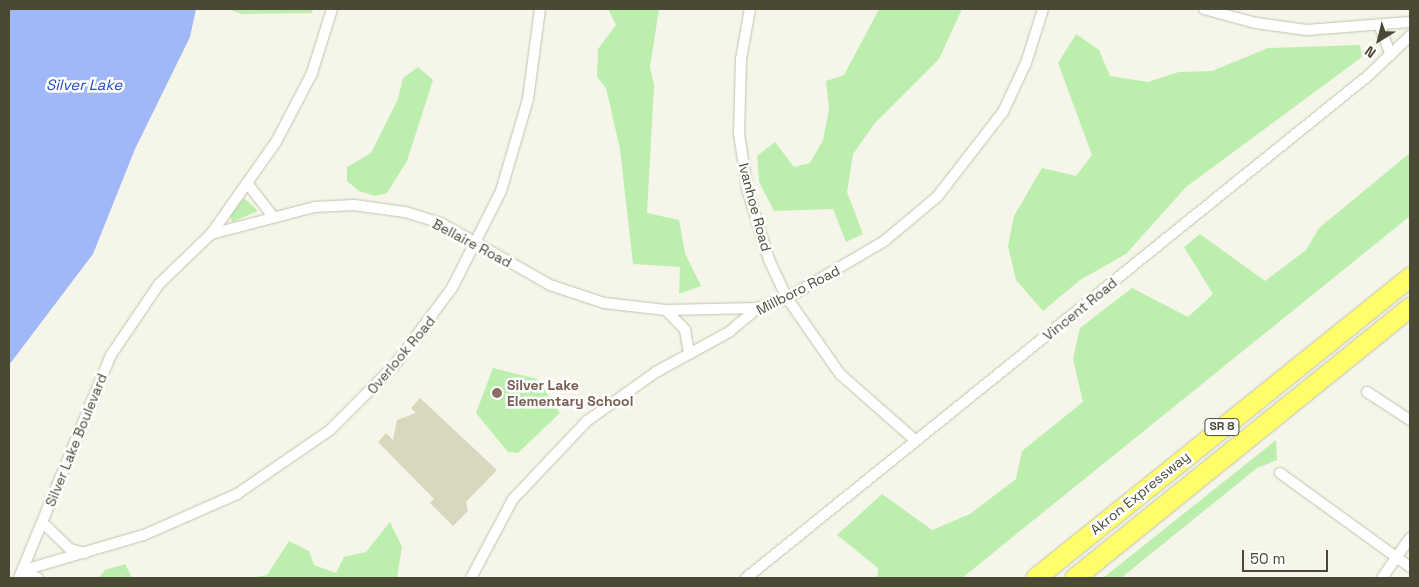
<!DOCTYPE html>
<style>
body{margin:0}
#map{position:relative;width:1419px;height:587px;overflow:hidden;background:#f5f6e9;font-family:"Space Grotesk",sans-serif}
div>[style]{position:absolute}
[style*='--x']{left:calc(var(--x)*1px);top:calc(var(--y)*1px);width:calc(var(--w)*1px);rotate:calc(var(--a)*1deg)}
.green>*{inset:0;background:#bceeae}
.water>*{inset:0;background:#a0b7f8}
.building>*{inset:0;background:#d9d7bd}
.roads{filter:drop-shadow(0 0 1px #c2c2aa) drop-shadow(0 0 1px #c2c2aa)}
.street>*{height:10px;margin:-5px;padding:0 5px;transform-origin:5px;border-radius:5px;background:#fff}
.highway>*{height:19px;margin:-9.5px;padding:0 9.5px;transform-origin:9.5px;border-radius:9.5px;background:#fffe6a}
.dots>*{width:14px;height:14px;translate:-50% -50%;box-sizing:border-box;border:2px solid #fff;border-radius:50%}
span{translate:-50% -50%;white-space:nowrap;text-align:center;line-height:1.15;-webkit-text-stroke:5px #fff;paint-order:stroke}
.shield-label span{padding:1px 4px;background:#fff;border:1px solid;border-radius:4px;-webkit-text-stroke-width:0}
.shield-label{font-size:12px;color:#4a4936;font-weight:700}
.street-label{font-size:14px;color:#4a4936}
.education-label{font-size:14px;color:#785e54;font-weight:700}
.left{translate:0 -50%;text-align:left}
.water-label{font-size:15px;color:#234bc2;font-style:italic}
.frame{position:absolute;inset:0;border:10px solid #4a4936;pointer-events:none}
.north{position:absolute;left:1354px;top:15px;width:50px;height:50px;-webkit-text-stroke:4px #fff;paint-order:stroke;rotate:216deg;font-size:14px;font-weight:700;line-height:20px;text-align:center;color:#4a4936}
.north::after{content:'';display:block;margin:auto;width:18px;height:22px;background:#4a4936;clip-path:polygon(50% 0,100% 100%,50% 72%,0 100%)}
.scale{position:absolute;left:1242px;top:550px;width:86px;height:22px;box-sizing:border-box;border:2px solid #4a4936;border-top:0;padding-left:6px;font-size:15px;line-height:18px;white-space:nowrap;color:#4a4936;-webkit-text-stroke:4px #fff;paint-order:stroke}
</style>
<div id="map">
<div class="green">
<i style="clip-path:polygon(228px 9px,313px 9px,312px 13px,241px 14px)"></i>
<i style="clip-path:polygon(608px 9px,659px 9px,650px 67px,654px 85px,647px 213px,679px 220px,685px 253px,701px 286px,679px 294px,680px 267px,633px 264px,620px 149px,606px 88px,597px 77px,598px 49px,616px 25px)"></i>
<i style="clip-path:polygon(879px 9px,962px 9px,939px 59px,875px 123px,853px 154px,847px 192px,863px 234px,846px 242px,833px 209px,774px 211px,759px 182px,757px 156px,775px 142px,794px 167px,810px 163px,823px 140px,829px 109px,826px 81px,844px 75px)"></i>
<i style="clip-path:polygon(1076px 34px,1099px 50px,1110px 76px,1148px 82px,1179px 72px,1212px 71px,1268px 48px,1360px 45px,1362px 57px,1186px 187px,1126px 254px,1080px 280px,1043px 311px,1016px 280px,1008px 246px,1014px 216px,1042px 168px,1076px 176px,1092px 155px,1058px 63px)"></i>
<i style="clip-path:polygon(418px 67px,433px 80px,407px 161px,387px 193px,375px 196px,359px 191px,347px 181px,347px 167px,371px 153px,398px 99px,403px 78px)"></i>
<i style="clip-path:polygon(1410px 153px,1410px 216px,962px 578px,877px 578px,878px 568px,837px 535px,882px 494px,932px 530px,970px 514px,1016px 479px,1022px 451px,1083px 402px,1073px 359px,1080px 328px,1132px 288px,1188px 317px,1213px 294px,1184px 247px,1200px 234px,1265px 281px,1306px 250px,1319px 228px)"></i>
<i style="clip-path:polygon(244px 198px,258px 211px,232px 222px,230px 215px)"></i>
<i style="clip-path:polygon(493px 368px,537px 379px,560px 413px,518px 453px,508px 452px,476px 413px)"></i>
<i style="clip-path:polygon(1276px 440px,1277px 460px,1257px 468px,1121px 578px,1103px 578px)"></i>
<i style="clip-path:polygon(390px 522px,402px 547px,397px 578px,249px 578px,267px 575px,289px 541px,309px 551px,314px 565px,336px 573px,344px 557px,366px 552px)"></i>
<i style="clip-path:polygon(125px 564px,132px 578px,99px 578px,105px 570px)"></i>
</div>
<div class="water">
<i style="clip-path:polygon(9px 9px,196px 9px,190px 37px,135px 149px,93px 254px,9px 365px)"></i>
</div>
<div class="building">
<i style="clip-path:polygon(420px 398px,497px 470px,466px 502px,468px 511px,453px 526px,430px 503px,434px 499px,378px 442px,386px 433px,393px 440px,397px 420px,416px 413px,411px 408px)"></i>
</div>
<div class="roads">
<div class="street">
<i style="--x:750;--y:9;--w:51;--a:100.2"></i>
<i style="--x:741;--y:59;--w:75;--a:91.5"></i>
<i style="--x:739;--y:134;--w:59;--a:81.2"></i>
<i style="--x:748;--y:192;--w:71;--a:72.8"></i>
<i style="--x:769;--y:260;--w:42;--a:64.7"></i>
<i style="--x:787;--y:298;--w:93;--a:55.1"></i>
<i style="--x:840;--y:374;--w:101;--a:41.4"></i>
<i style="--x:1204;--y:9;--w:54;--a:15.1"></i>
<i style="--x:1256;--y:23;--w:51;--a:7.8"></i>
<i style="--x:1307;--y:30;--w:103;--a:-4.4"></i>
<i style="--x:1380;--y:27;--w:30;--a:69"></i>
<i style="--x:247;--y:183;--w:41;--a:52"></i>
<i style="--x:211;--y:234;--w:107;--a:-14.6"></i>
<i style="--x:315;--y:207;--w:39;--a:-3"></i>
<i style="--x:354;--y:205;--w:51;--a:7.8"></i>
<i style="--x:405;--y:212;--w:38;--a:17"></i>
<i style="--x:441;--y:223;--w:125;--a:29.6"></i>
<i style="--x:550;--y:285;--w:57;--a:18.4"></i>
<i style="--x:604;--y:303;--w:62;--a:6.4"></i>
<i style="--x:666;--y:310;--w:28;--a:46"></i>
<i style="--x:685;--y:330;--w:22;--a:80"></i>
<i style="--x:666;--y:310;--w:92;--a:-1.2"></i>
<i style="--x:1367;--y:392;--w:51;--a:33.1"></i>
<i style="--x:1280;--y:473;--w:160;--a:35.9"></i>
<i style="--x:43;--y:523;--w:37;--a:44"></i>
<i style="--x:70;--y:549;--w:15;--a:16"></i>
<i style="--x:24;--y:570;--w:125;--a:-16.3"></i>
<i style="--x:144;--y:535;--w:102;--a:-23.8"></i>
<i style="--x:237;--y:494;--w:113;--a:-34.5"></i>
<i style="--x:330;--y:430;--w:91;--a:-45"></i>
<i style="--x:394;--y:366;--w:97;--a:-53.4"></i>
<i style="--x:452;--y:288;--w:109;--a:-63.2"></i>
<i style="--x:501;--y:191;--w:96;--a:-73.6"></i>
<i style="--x:528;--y:99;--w:91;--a:-82.4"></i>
<i style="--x:24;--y:570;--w:16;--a:30"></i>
<i style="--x:19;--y:578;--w:241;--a:-67.6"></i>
<i style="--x:111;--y:355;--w:86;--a:-55.9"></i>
<i style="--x:159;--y:284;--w:72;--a:-43.9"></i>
<i style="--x:211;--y:234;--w:113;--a:-54.8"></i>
<i style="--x:276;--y:142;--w:78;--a:-62.4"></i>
<i style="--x:312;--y:73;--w:67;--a:-72.6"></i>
<i style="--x:471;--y:578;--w:89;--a:-62"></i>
<i style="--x:513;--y:499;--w:108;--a:-46.5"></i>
<i style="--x:587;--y:421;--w:85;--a:-35.4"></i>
<i style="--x:656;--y:372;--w:83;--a:-28.7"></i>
<i style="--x:729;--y:332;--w:38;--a:-40"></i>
<i style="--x:758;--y:308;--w:31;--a:-19"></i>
<i style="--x:787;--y:298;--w:111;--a:-30.3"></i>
<i style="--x:883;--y:242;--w:70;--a:-39.8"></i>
<i style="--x:937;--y:197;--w:108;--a:-52.2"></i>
<i style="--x:1003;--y:112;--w:54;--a:-64.9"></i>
<i style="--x:1026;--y:63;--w:57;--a:-72.5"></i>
<i style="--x:746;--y:578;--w:801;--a:-38.92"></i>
<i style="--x:1369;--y:75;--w:57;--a:-43.6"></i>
<i style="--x:1382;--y:578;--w:49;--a:-55"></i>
</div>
<div class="highway">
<i style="--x:1035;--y:578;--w:481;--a:-38.8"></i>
<i style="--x:1074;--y:578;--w:432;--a:-38.9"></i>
</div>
</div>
<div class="dots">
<i style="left:497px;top:393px;background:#8d6e63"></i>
</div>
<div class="shield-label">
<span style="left:1222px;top:427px">SR 8</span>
</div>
<div class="street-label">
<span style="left:755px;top:207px;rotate:75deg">Ivanhoe Road</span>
<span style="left:472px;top:243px;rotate:28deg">Bellaire Road</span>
<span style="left:798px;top:290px;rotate:-27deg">Millboro Road</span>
<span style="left:1080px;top:309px;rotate:-39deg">Vincent Road</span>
<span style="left:401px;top:355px;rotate:-50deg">Overlook Road</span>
<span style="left:76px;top:440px;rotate:-68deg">Silver Lake Boulevard</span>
<span style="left:1140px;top:493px;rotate:-39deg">Akron Expressway</span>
</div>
<div class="education-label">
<span class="left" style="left:507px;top:393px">Silver Lake<br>Elementary School</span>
</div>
<div class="water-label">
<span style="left:84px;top:85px">Silver Lake</span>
</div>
<div class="frame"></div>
<div class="north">N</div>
<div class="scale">50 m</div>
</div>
